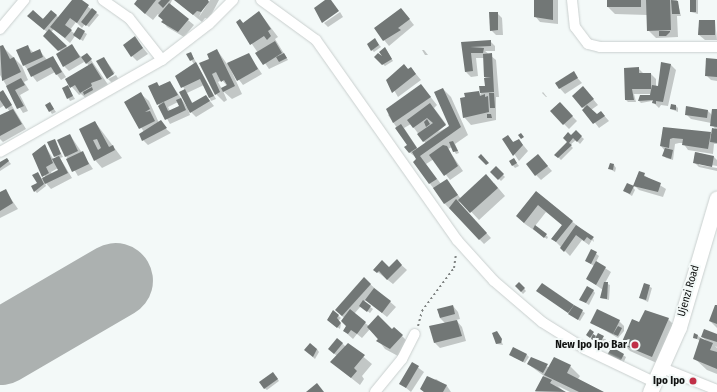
<!DOCTYPE html>
<style>
body{margin:0}
#map{position:relative;width:717px;height:392px;overflow:hidden;background:#f3f9f8;font-family:"Fira Sans Condensed",sans-serif}
div>[style]{position:absolute}
[style*='--x']{left:calc(var(--x)*1px);top:calc(var(--y)*1px);width:calc(var(--w)*1px);rotate:calc(var(--a)*1deg)}
.shadow>*{inset:0;background:#0003}
.runway>*{height:75px;margin:-37.5px;padding:0 37.5px;transform-origin:37.5px;border-radius:37.5px;background:#acb1b0}
.building>*{inset:0;background:#727776}
.path>*{height:2px;margin-top:-1px;transform-origin:0;background:repeating-linear-gradient(90deg,#818584 0 2px,transparent 0 5px)}
.roads{filter:drop-shadow(0 0 1px #c9cfce) drop-shadow(0 0 1px #c9cfce)}
.street>*{height:10px;margin:-5px;padding:0 5px;transform-origin:5px;border-radius:5px;background:#fff}
.secondary>*{height:15px;margin:-7.5px;padding:0 7.5px;transform-origin:7.5px;border-radius:7.5px;background:#fff}
.dots>*{width:11px;height:11px;translate:-50% -50%;box-sizing:border-box;border:2px solid #f3f9f8;border-radius:50%}
span{translate:-50% -50%;white-space:nowrap;text-align:center;line-height:1.15;-webkit-text-stroke:4px #f3f9f8;paint-order:stroke}
.street-label{font-size:11px;color:#111312}
.poi-label{font-size:11px;color:#111312;font-weight:700}
.right{translate:-100% -50%;text-align:right}
</style>
<div id="map">
<div class="shadow">
<i style="clip-path:polygon(73px 0,79px 0,99px 15px,89px 27px,85px 24px,82px 28px,76px 22px,70px 30px,75px 34px,79px 28px,84px 32px,87px 34px,83px 41px,75px 36px,70px 43px,54px 29px,51px 32px,68px 48px,72px 46px,82px 58px,87px 54px,109px 86px,89px 101px,81px 94px,79px 95px,66px 80px,89px 66px,83px 58px,84px 62px,69px 71px,64px 66px,61px 52px,44px 36px,47px 32px,34px 21px,56px 15px,59px 18px)"></i>
<i style="clip-path:polygon(139px 0,172px 0,170px 5px,194px 25px,184px 37px,167px 27px,158px 14px,153px 20px,143px 12px)"></i>
<i style="clip-path:polygon(175px 0,207px 0,199px 17px,210px 0,219px 0,209px 19px,205px 18px,202px 22px)"></i>
<i style="clip-path:polygon(535px 0,558px 0,558px 24px,540px 22px,535px 16px)"></i>
<i style="clip-path:polygon(608px 0,677px 0,681px 16px,677px 16px,678px 37px,656px 38px,648px 30px,647px 15px,615px 14px,608px 7px)"></i>
<i style="clip-path:polygon(691px 0,698px 0,698px 14px,691px 12px)"></i>
<i style="clip-path:polygon(259px 12px,278px 37px,275px 39px,288px 60px,269px 69px,237px 22px,240px 20px,244px 24px)"></i>
<i style="clip-path:polygon(340px 12px,343px 17px,328px 27px,324px 23px)"></i>
<i style="clip-path:polygon(497px 13px,502px 18px,503px 35px,496px 35px,491px 30px)"></i>
<i style="clip-path:polygon(406px 15px,414px 25px,389px 46px,375px 29px)"></i>
<i style="clip-path:polygon(715px 21px,717px 40px,705px 40px,699px 35px)"></i>
<i style="clip-path:polygon(135px 38px,148px 54px,137px 61px,132px 56px)"></i>
<i style="clip-path:polygon(490px 41px,495px 46px,495px 51px,485px 51px,496px 60px,499px 97px,496px 97px,496px 120px,471px 125px,464px 117px,479px 92px,481px 95px,480px 87px,486px 87px,484px 58px,476px 58px,478px 76px,471px 77px,466px 72px,462px 43px)"></i>
<i style="clip-path:polygon(377px 42px,381px 47px,374px 52px,372px 50px)"></i>
<i style="clip-path:polygon(2px 46px,22px 66px,28px 80px,24px 82px,29px 90px,20px 95px,28px 111px,23px 113px,0 75px,0 47px)"></i>
<i style="clip-path:polygon(27px 46px,34px 53px,40px 51px,47px 60px,53px 57px,66px 77px,61px 80px,55px 72px,37px 82px,24px 65px)"></i>
<i style="clip-path:polygon(evenodd,217px 50px,227px 64px,249px 55px,262px 74px,243px 85px,230px 68px,242px 94px,232px 99px,223px 91px,227px 100px,224px 102px,216px 94px,201px 64px,210px 59px,217px 50px,222px 80px,227px 86px,222px 89px,218px 82px,222px 80px)"></i>
<i style="clip-path:polygon(422px 50px,424px 50px,428px 55px,425px 55px)"></i>
<i style="clip-path:polygon(387px 51px,393px 61px,385px 66px,375px 57px,384px 57px)"></i>
<i style="clip-path:polygon(evenodd,191px 53px,216px 99px,211px 101px,204px 85px,187px 93px,193px 104px,206px 96px,214px 106px,196px 117px,188px 109px,190px 115px,170px 124px,149px 87px,156px 83px,160px 87px,170px 82px,187px 107px,185px 90px,176px 76px,194px 64px,187px 54px,191px 53px,178px 102px,180px 106px,170px 111px,168px 107px,178px 102px)"></i>
<i style="clip-path:polygon(104px 58px,115px 73px,107px 77px)"></i>
<i style="clip-path:polygon(717px 60px,717px 81px,711px 80px,706px 75px)"></i>
<i style="clip-path:polygon(662px 64px,671px 65px,676px 70px,668px 106px,661px 105px,659px 108px,652px 101px,641px 103px,639px 101px,652px 94px,634px 94px,636px 102px,628px 102px,626px 100px,638px 68px,644px 74px,651px 74px,656px 79px,656px 86px,659px 87px)"></i>
<i style="clip-path:polygon(404px 65px,409px 70px,411px 68px,421px 80px,398px 97px,388px 80px)"></i>
<i style="clip-path:polygon(573px 73px,582px 83px,565px 94px,556px 84px)"></i>
<i style="clip-path:polygon(116px 75px,119px 80px,112px 83px,108px 79px)"></i>
<i style="clip-path:polygon(evenodd,421px 85px,437px 105px,434px 108px,446px 124px,438px 132px,450px 126px,443px 89px,451px 97px,468px 135px,455px 144px,459px 153px,456px 154px,452px 147px,448px 149px,463px 171px,450px 180px,434px 159px,426px 164px,441px 184px,447px 180px,461px 199px,494px 183px,505px 196px,479px 220px,461px 201px,459px 203px,491px 238px,484px 244px,445px 204px,414px 162px,418px 159px,409px 152px,409px 145px,388px 115px,421px 85px,411px 124px,426px 144px,418px 149px,404px 128px,411px 124px)"></i>
<i style="clip-path:polygon(68px 87px,75px 99px,70px 101px,63px 89px)"></i>
<i style="clip-path:polygon(3px 91px,26px 129px,3px 142px,0 139px,0 117px,10px 112px,5px 105px,0 108px,0 93px)"></i>
<i style="clip-path:polygon(543px 92px,547px 97px,546px 97px,542px 93px)"></i>
<i style="clip-path:polygon(588px 93px,598px 105px,591px 110px,597px 116px,601px 112px,609px 121px,599px 128px,583px 107px)"></i>
<i style="clip-path:polygon(141px 94px,149px 101px,159px 123px,171px 133px,148px 145px,143px 140px,144px 132px,125px 102px)"></i>
<i style="clip-path:polygon(50px 103px,56px 112px,52px 114px,46px 105px)"></i>
<i style="clip-path:polygon(559px 103px,577px 121px,569px 129px,551px 111px)"></i>
<i style="clip-path:polygon(676px 106px,678px 108px,678px 112px,671px 109px)"></i>
<i style="clip-path:polygon(687px 107px,708px 111px,712px 115px,717px 110px,717px 144px,714px 144px,713px 154px,688px 150px,683px 143px,679px 143px,675px 144px,673px 160px,666px 158px,664px 156px,665px 151px,661px 146px,663px 128px,712px 134px,716px 130px,711px 123px,691px 119px,686px 114px)"></i>
<i style="clip-path:polygon(95px 122px,122px 158px,102px 168px,95px 160px,80px 130px)"></i>
<i style="clip-path:polygon(576px 132px,584px 139px,580px 144px,576px 140px,570px 145px,573px 148px,561px 160px,556px 155px)"></i>
<i style="clip-path:polygon(70px 135px,93px 169px,78px 176px,66px 156px)"></i>
<i style="clip-path:polygon(508px 136px,514px 143px,519px 140px,528px 151px,519px 161px,504px 139px)"></i>
<i style="clip-path:polygon(evenodd,54px 140px,63px 157px,60px 158px,72px 178px,51px 189px,44px 181px,46px 186px,37px 193px,35px 191px,38px 184px,38px 173px,42px 179px,45px 178px,45px 146px,54px 160px,56px 158px,49px 143px,54px 140px,58px 168px,59px 171px,52px 174px,51px 172px,58px 168px)"></i>
<i style="clip-path:polygon(696px 152px,714px 157px,717px 160px,717px 166px,699px 163px,699px 165px,717px 168px,717px 171px,699px 167px,694px 162px)"></i>
<i style="clip-path:polygon(7px 159px,11px 164px,0 171px,0 164px)"></i>
<i style="clip-path:polygon(543px 161px,552px 171px,541px 180px,536px 175px)"></i>
<i style="clip-path:polygon(510px 162px,516px 162px,519px 166px,515px 168px)"></i>
<i style="clip-path:polygon(614px 165px,616px 168px,615px 172px,610px 169px)"></i>
<i style="clip-path:polygon(496px 168px,505px 177px,501px 181px,492px 172px)"></i>
<i style="clip-path:polygon(639px 172px,666px 189px,663px 197px,639px 190px,634px 185px)"></i>
<i style="clip-path:polygon(633px 187px,635px 190px,632px 196px,624px 191px)"></i>
<i style="clip-path:polygon(5px 190px,18px 209px,0 218px,0 193px)"></i>
<i style="clip-path:polygon(536px 193px,593px 238px,594px 242px,592px 240px,589px 245px,582px 240px,570px 256px,553px 239px,563px 226px,546px 212px,535px 226px,548px 237px,547px 239px,525px 224px,517px 216px)"></i>
<i style="clip-path:polygon(591px 250px,599px 256px,596px 262px,611px 272px,605px 283px,610px 285px,609px 300px,601px 298px,603px 290px,587px 279px,594px 266px,586px 261px)"></i>
<i style="clip-path:polygon(397px 261px,407px 270px,393px 284px,375px 270px,389px 269px)"></i>
<i style="clip-path:polygon(519px 283px,526px 291px,523px 294px,516px 286px)"></i>
<i style="clip-path:polygon(370px 284px,396px 307px,387px 317px,366px 300px,364px 302px,373px 309px,370px 313px,361px 306px,354px 314px,369px 326px,392px 330px,394px 328px,410px 344px,398px 356px,385px 349px,370px 329px,362px 338px,357px 334px,353px 339px,344px 331px,347px 327px,344px 318px,336px 310px)"></i>
<i style="clip-path:polygon(644px 284px,652px 288px,648px 302px,640px 298px)"></i>
<i style="clip-path:polygon(593px 290px,595px 293px,589px 305px,581px 300px)"></i>
<i style="clip-path:polygon(537px 291px,573px 305px,585px 313px,580px 321px)"></i>
<i style="clip-path:polygon(453px 306px,458px 312px,460px 319px,456px 320px,462px 327px,466px 341px,440px 348px,435px 343px,430px 326px,446px 324px,440px 318px,438px 310px)"></i>
<i style="clip-path:polygon(717px 307px,717px 328px,710px 321px)"></i>
<i style="clip-path:polygon(333px 311px,341px 318px,338px 321px,341px 324px,340px 329px,330px 322px)"></i>
<i style="clip-path:polygon(668px 319px,676px 327px,659px 364px,630px 351px,622px 343px)"></i>
<i style="clip-path:polygon(619px 321px,624px 326px,624px 331px,618px 338px,592px 323px)"></i>
<i style="clip-path:polygon(590px 331px,596px 338px,606px 339px,602px 346px,590px 337px)"></i>
<i style="clip-path:polygon(493px 333px,499px 335px,503px 345px,497px 344px)"></i>
<i style="clip-path:polygon(717px 335px,717px 347px,715px 346px,717px 348px,717px 374px,707px 370px,694px 358px,700px 341px,694px 337px,698px 336px,708px 342px,702px 337px)"></i>
<i style="clip-path:polygon(342px 343px,346px 347px,348px 344px,372px 364px,362px 376px,364px 379px,360px 385px,331px 362px,337px 356px,331px 351px)"></i>
<i style="clip-path:polygon(612px 344px,613px 349px,626px 357px,623px 364px,607px 347px)"></i>
<i style="clip-path:polygon(317px 349px,319px 352px,315px 359px,307px 352px)"></i>
<i style="clip-path:polygon(527px 355px,529px 357px,525px 363px,513px 357px)"></i>
<i style="clip-path:polygon(412px 363px,424px 372px,411px 392px,400px 383px)"></i>
<i style="clip-path:polygon(528px 364px,549px 367px,570px 366px,580px 376px,578px 379px,603px 392px,570px 392px,558px 386px,564px 392px,535px 392px,543px 377px,552px 382px)"></i>
<i style="clip-path:polygon(276px 376px,279px 381px,267px 390px,264px 388px)"></i>
<i style="clip-path:polygon(436px 379px,447px 386px,451px 392px,424px 392px,421px 389px)"></i>
</div>
<div class="runway">
<i style="--x:0;--y:347;--w:133;--a:-30.2"></i>
</div>
<div class="building">
<i style="clip-path:polygon(72px 0,82px 0,89px 5px,77px 23px,70px 18px,65px 25px,72px 30px,65px 38px,50px 27px)"></i>
<i style="clip-path:polygon(137px 0,156px 0,145px 14px,134px 4px)"></i>
<i style="clip-path:polygon(161px 0,170px 0,163px 8px,158px 3px)"></i>
<i style="clip-path:polygon(174px 0,208px 0,209px 2px,201px 12px,197px 11px,193px 15px)"></i>
<i style="clip-path:polygon(325px 0,331px 0,339px 11px,322px 23px,314px 8px)"></i>
<i style="clip-path:polygon(534px 0,553px 0,553px 20px,534px 17px)"></i>
<i style="clip-path:polygon(607px 0,641px 0,641px 7px,607px 7px)"></i>
<i style="clip-path:polygon(646px 0,670px 0,671px 30px,647px 31px)"></i>
<i style="clip-path:polygon(671px 0,678px 1px,680px 14px,672px 14px)"></i>
<i style="clip-path:polygon(690px 0,696px 0,696px 12px,690px 12px)"></i>
<i style="clip-path:polygon(169px 3px,189px 19px,178px 32px,161px 22px,163px 20px,158px 16px)"></i>
<i style="clip-path:polygon(92px 8px,97px 12px,86px 26px,81px 22px)"></i>
<i style="clip-path:polygon(401px 8px,410px 19px,398px 28px,401px 30px,383px 41px,374px 28px)"></i>
<i style="clip-path:polygon(33px 10px,43px 19px,51px 10px,57px 15px,44px 30px,27px 16px)"></i>
<i style="clip-path:polygon(259px 11px,271px 29px,268px 31px,271px 36px,267px 40px,264px 36px,250px 45px,236px 22px,240px 19px,243px 23px)"></i>
<i style="clip-path:polygon(489px 12px,498px 12px,498px 30px,490px 31px)"></i>
<i style="clip-path:polygon(699px 20px,715px 20px,715px 35px,698px 35px)"></i>
<i style="clip-path:polygon(78px 27px,85px 31px,80px 40px,73px 35px)"></i>
<i style="clip-path:polygon(49px 29px,67px 46px,58px 51px,43px 36px)"></i>
<i style="clip-path:polygon(659px 31px,670px 31px,670px 32px,666px 36px,659px 36px)"></i>
<i style="clip-path:polygon(135px 36px,143px 48px,131px 57px,123px 45px)"></i>
<i style="clip-path:polygon(375px 38px,379px 45px,371px 51px,367px 44px)"></i>
<i style="clip-path:polygon(491px 40px,491px 46px,470px 47px,484px 48px,483px 53px,471px 53px,473px 71px,465px 72px,461px 42px)"></i>
<i style="clip-path:polygon(275px 41px,282px 53px,263px 65px,255px 53px)"></i>
<i style="clip-path:polygon(72px 44px,80px 57px,63px 67px,56px 54px)"></i>
<i style="clip-path:polygon(3px 45px,10px 59px,14px 57px,21px 72px,2px 81px,0 46px)"></i>
<i style="clip-path:polygon(28px 45px,31px 53px,40px 49px,43px 57px,23px 66px,16px 50px)"></i>
<i style="clip-path:polygon(385px 47px,392px 59px,382px 65px,374px 57px,378px 53px,382px 56px,379px 52px)"></i>
<i style="clip-path:polygon(217px 49px,235px 86px,223px 92px,221px 88px,227px 85px,224px 80px,221px 82px,216px 72px,212px 74px,220px 92px,215px 95px,199px 63px,209px 59px,207px 54px)"></i>
<i style="clip-path:polygon(191px 52px,194px 59px,190px 61px,186px 54px)"></i>
<i style="clip-path:polygon(87px 53px,92px 59px,86px 64px,81px 57px)"></i>
<i style="clip-path:polygon(249px 53px,258px 69px,237px 81px,227px 63px)"></i>
<i style="clip-path:polygon(284px 53px,287px 58px,279px 62px,276px 57px)"></i>
<i style="clip-path:polygon(492px 53px,494px 92px,480px 93px,479px 86px,485px 86px,484px 78px,491px 77px,484px 77px,483px 54px)"></i>
<i style="clip-path:polygon(53px 56px,62px 72px,56px 75px,51px 67px,31px 77px,27px 69px)"></i>
<i style="clip-path:polygon(104px 57px,114px 74px,107px 79px,96px 61px)"></i>
<i style="clip-path:polygon(706px 58px,717px 59px,717px 77px,705px 76px)"></i>
<i style="clip-path:polygon(196px 62px,214px 96px,209px 98px,200px 79px,181px 88px,175px 76px)"></i>
<i style="clip-path:polygon(661px 62px,671px 64px,663px 102px,656px 101px,656px 104px,652px 103px,653px 100px,638px 101px,640px 95px,650px 95px,652px 85px,658px 86px)"></i>
<i style="clip-path:polygon(92px 63px,102px 79px,91px 83px,92px 86px,80px 93px,75px 85px,70px 88px,65px 79px)"></i>
<i style="clip-path:polygon(404px 64px,408px 69px,411px 67px,416px 74px,392px 93px,386px 80px)"></i>
<i style="clip-path:polygon(639px 67px,639px 73px,651px 73px,651px 89px,632px 89px,634px 100px,625px 100px,624px 68px)"></i>
<i style="clip-path:polygon(574px 71px,578px 78px,559px 89px,555px 83px)"></i>
<i style="clip-path:polygon(21px 78px,25px 85px,15px 90px,24px 106px,17px 109px,6px 86px)"></i>
<i style="clip-path:polygon(170px 81px,178px 95px,157px 105px,148px 86px,157px 82px,159px 86px)"></i>
<i style="clip-path:polygon(421px 84px,431px 97px,393px 123px,386px 109px)"></i>
<i style="clip-path:polygon(68px 85px,73px 96px,67px 99px,62px 88px)"></i>
<i style="clip-path:polygon(583px 86px,594px 99px,582px 108px,572px 96px)"></i>
<i style="clip-path:polygon(92px 87px,93px 90px,84px 95px,83px 92px)"></i>
<i style="clip-path:polygon(443px 88px,461px 127px,420px 156px,437px 179px,429px 184px,413px 162px,416px 159px,412px 152px,449px 126px,434px 92px)"></i>
<i style="clip-path:polygon(185px 89px,192px 103px,206px 95px,210px 101px,190px 113px,179px 92px)"></i>
<i style="clip-path:polygon(3px 90px,12px 105px,6px 109px,0 100px,0 92px)"></i>
<i style="clip-path:polygon(479px 91px,480px 96px,485px 94px,485px 97px,488px 96px,489px 112px,463px 118px,460px 98px,465px 97px,464px 93px)"></i>
<i style="clip-path:polygon(141px 92px,150px 109px,145px 112px,150px 111px,155px 121px,139px 129px,124px 102px)"></i>
<i style="clip-path:polygon(489px 93px,494px 93px,495px 108px,490px 108px)"></i>
<i style="clip-path:polygon(181px 98px,186px 110px,165px 120px,158px 106px,164px 102px,168px 111px,179px 106px,176px 100px)"></i>
<i style="clip-path:polygon(50px 102px,54px 109px,49px 112px,45px 105px)"></i>
<i style="clip-path:polygon(560px 102px,573px 116px,563px 125px,550px 111px)"></i>
<i style="clip-path:polygon(430px 103px,446px 125px,423px 142px,417px 134px,433px 123px,427px 118px,413px 128px,407px 120px)"></i>
<i style="clip-path:polygon(671px 104px,676px 105px,676px 110px,670px 109px)"></i>
<i style="clip-path:polygon(587px 105px,597px 114px,601px 111px,605px 116px,593px 124px,582px 110px)"></i>
<i style="clip-path:polygon(686px 106px,708px 110px,707px 118px,685px 115px)"></i>
<i style="clip-path:polygon(13px 109px,22px 124px,0 136px,0 115px)"></i>
<i style="clip-path:polygon(712px 109px,717px 109px,717px 127px,710px 126px)"></i>
<i style="clip-path:polygon(487px 114px,491px 114px,492px 118px,487px 118px)"></i>
<i style="clip-path:polygon(427px 119px,430px 124px,426px 127px,424px 122px)"></i>
<i style="clip-path:polygon(161px 120px,167px 128px,142px 141px,139px 134px)"></i>
<i style="clip-path:polygon(evenodd,95px 121px,109px 147px,113px 145px,115px 150px,94px 161px,79px 129px,95px 121px,97px 139px,101px 148px,98px 150px,93px 140px,97px 139px)"></i>
<i style="clip-path:polygon(401px 124px,417px 148px,409px 153px,404px 147px,407px 145px,395px 128px)"></i>
<i style="clip-path:polygon(663px 127px,711px 132px,708px 149px,682px 145px,683px 139px,673px 138px,670px 139px,669px 148px,660px 146px)"></i>
<i style="clip-path:polygon(712px 128px,717px 129px,717px 143px,710px 142px)"></i>
<i style="clip-path:polygon(576px 130px,582px 136px,577px 142px,573px 138px,569px 143px,572px 145px,558px 158px,554px 155px,567px 142px,563px 138px,568px 132px,571px 135px)"></i>
<i style="clip-path:polygon(521px 133px,524px 137px,521px 139px,518px 135px)"></i>
<i style="clip-path:polygon(70px 134px,78px 151px,65px 157px,57px 140px)"></i>
<i style="clip-path:polygon(508px 135px,513px 142px,519px 139px,523px 145px,513px 156px,502px 139px)"></i>
<i style="clip-path:polygon(55px 139px,61px 154px,54px 157px,47px 142px)"></i>
<i style="clip-path:polygon(453px 141px,458px 151px,453px 152px,449px 142px)"></i>
<i style="clip-path:polygon(45px 144px,53px 163px,46px 167px,49px 173px,42px 177px,32px 154px)"></i>
<i style="clip-path:polygon(443px 145px,447px 146px,458px 166px,444px 176px,429px 155px)"></i>
<i style="clip-path:polygon(665px 148px,673px 150px,671px 159px,662px 156px)"></i>
<i style="clip-path:polygon(83px 151px,89px 164px,72px 172px,66px 159px)"></i>
<i style="clip-path:polygon(695px 152px,714px 156px,712px 167px,693px 163px)"></i>
<i style="clip-path:polygon(481px 154px,489px 163px,486px 165px,478px 157px)"></i>
<i style="clip-path:polygon(538px 154px,548px 166px,535px 176px,526px 164px)"></i>
<i style="clip-path:polygon(59px 156px,68px 173px,45px 184px,42px 178px,58px 170px,52px 159px)"></i>
<i style="clip-path:polygon(7px 158px,9px 161px,0 168px,0 162px)"></i>
<i style="clip-path:polygon(514px 158px,517px 163px,512px 166px,509px 161px)"></i>
<i style="clip-path:polygon(610px 163px,614px 164px,613px 170px,608px 169px)"></i>
<i style="clip-path:polygon(496px 166px,504px 174px,498px 180px,490px 172px)"></i>
<i style="clip-path:polygon(639px 171px,645px 173px,644px 176px,661px 183px,658px 192px,633px 186px)"></i>
<i style="clip-path:polygon(38px 172px,44px 184px,34px 192px,31px 186px,37px 183px,32px 175px)"></i>
<i style="clip-path:polygon(486px 174px,498px 188px,470px 213px,458px 200px)"></i>
<i style="clip-path:polygon(447px 179px,458px 195px,444px 204px,433px 188px)"></i>
<i style="clip-path:polygon(627px 183px,634px 186px,630px 194px,623px 191px)"></i>
<i style="clip-path:polygon(6px 189px,13px 203px,0 211px,0 192px)"></i>
<i style="clip-path:polygon(536px 191px,573px 221px,556px 242px,551px 239px,562px 225px,538px 205px,524px 223px,516px 216px)"></i>
<i style="clip-path:polygon(456px 199px,487px 233px,479px 240px,449px 208px)"></i>
<i style="clip-path:polygon(535px 225px,547px 234px,544px 238px,533px 229px)"></i>
<i style="clip-path:polygon(576px 225px,594px 237px,591px 240px,587px 237px,584px 241px,576px 235px,564px 252px,560px 248px)"></i>
<i style="clip-path:polygon(591px 249px,597px 252px,591px 264px,585px 261px)"></i>
<i style="clip-path:polygon(397px 259px,402px 265px,387px 280px,379px 271px,377px 273px,373px 270px,382px 260px,389px 267px)"></i>
<i style="clip-path:polygon(596px 261px,606px 267px,596px 285px,586px 279px)"></i>
<i style="clip-path:polygon(364px 277px,371px 284px,342px 316px,335px 310px)"></i>
<i style="clip-path:polygon(519px 282px,525px 288px,521px 292px,515px 286px)"></i>
<i style="clip-path:polygon(604px 282px,608px 282px,607px 299px,600px 298px)"></i>
<i style="clip-path:polygon(542px 283px,574px 305px,568px 313px,536px 291px)"></i>
<i style="clip-path:polygon(644px 283px,650px 285px,646px 300px,639px 298px)"></i>
<i style="clip-path:polygon(587px 286px,594px 290px,586px 303px,579px 300px)"></i>
<i style="clip-path:polygon(374px 288px,391px 301px,382px 313px,365px 300px)"></i>
<i style="clip-path:polygon(363px 300px,371px 306px,367px 312px,359px 306px)"></i>
<i style="clip-path:polygon(453px 305px,455px 314px,440px 318px,437px 309px)"></i>
<i style="clip-path:polygon(574px 305px,583px 310px,578px 320px,568px 314px)"></i>
<i style="clip-path:polygon(715px 305px,717px 305px,717px 324px,709px 321px)"></i>
<i style="clip-path:polygon(350px 309px,366px 322px,357px 334px,351px 330px,348px 334px,343px 331px,346px 326px,341px 321px)"></i>
<i style="clip-path:polygon(597px 309px,620px 320px,613px 334px,590px 323px)"></i>
<i style="clip-path:polygon(333px 310px,339px 315px,337px 318px,341px 323px,337px 328px,327px 320px)"></i>
<i style="clip-path:polygon(645px 310px,669px 318px,652px 357px,621px 344px,632px 319px,639px 322px)"></i>
<i style="clip-path:polygon(378px 315px,392px 329px,394px 327px,403px 335px,390px 349px,376px 341px,378px 339px,367px 327px)"></i>
<i style="clip-path:polygon(457px 320px,462px 336px,434px 343px,429px 326px)"></i>
<i style="clip-path:polygon(618px 326px,622px 328px,618px 336px,613px 334px)"></i>
<i style="clip-path:polygon(590px 329px,594px 332px,590px 338px,586px 335px)"></i>
<i style="clip-path:polygon(704px 329px,717px 334px,717px 342px,701px 337px)"></i>
<i style="clip-path:polygon(497px 331px,502px 339px,501px 343px,496px 344px,492px 333px)"></i>
<i style="clip-path:polygon(598px 333px,604px 336px,599px 345px,593px 342px)"></i>
<i style="clip-path:polygon(694px 333px,698px 335px,697px 339px,693px 338px)"></i>
<i style="clip-path:polygon(593px 334px,596px 336px,593px 340px,591px 339px)"></i>
<i style="clip-path:polygon(337px 338px,343px 343px,334px 354px,328px 349px)"></i>
<i style="clip-path:polygon(700px 338px,713px 343px,710px 350px,717px 352px,717px 369px,693px 359px)"></i>
<i style="clip-path:polygon(609px 341px,613px 343px,609px 349px,605px 347px)"></i>
<i style="clip-path:polygon(310px 343px,317px 349px,313px 357px,304px 350px)"></i>
<i style="clip-path:polygon(348px 343px,365px 355px,354px 368px,357px 371px,351px 378px,330px 362px)"></i>
<i style="clip-path:polygon(513px 347px,527px 354px,523px 362px,509px 355px)"></i>
<i style="clip-path:polygon(612px 347px,624px 354px,620px 362px,607px 355px)"></i>
<i style="clip-path:polygon(531px 357px,548px 364px,543px 373px,527px 364px)"></i>
<i style="clip-path:polygon(554px 357px,571px 365px,567px 373px,604px 392px,579px 392px,544px 375px)"></i>
<i style="clip-path:polygon(412px 362px,419px 366px,406px 388px,399px 384px)"></i>
<i style="clip-path:polygon(273px 372px,278px 379px,264px 389px,259px 382px)"></i>
<i style="clip-path:polygon(427px 376px,447px 385px,443px 392px,424px 392px,420px 389px)"></i>
<i style="clip-path:polygon(543px 376px,552px 380px,550px 383px,566px 392px,535px 391px)"></i>
<i style="clip-path:polygon(317px 383px,324px 392px,306px 392px)"></i>
</div>
<div class="path">
<i style="--x:418;--y:326;--w:16;--a:-75"></i>
<i style="--x:422;--y:311;--w:54;--a:-53.3"></i>
<i style="--x:454;--y:268;--w:15;--a:-82"></i>
</div>
<div class="roads">
<div class="street">
<i style="--x:103;--y:0;--w:32;--a:35"></i>
<i style="--x:129;--y:18;--w:53;--a:51.8"></i>
<i style="--x:261;--y:0;--w:68;--a:36"></i>
<i style="--x:316;--y:40;--w:245;--a:54.8"></i>
<i style="--x:457;--y:240;--w:55;--a:47.9"></i>
<i style="--x:494;--y:281;--w:63;--a:40.5"></i>
<i style="--x:542;--y:322;--w:51;--a:32.1"></i>
<i style="--x:585;--y:349;--w:76;--a:25.6"></i>
<i style="--x:572;--y:0;--w:27;--a:84"></i>
<i style="--x:575;--y:27;--w:21;--a:53"></i>
<i style="--x:588;--y:44;--w:12;--a:14"></i>
<i style="--x:600;--y:47;--w:117;--a:0"></i>
<i style="--x:0;--y:29;--w:38;--a:-50"></i>
<i style="--x:0;--y:152;--w:186;--a:-29.6"></i>
<i style="--x:162;--y:60;--w:59;--a:-37.5"></i>
<i style="--x:209;--y:24;--w:34;--a:-45"></i>
<i style="--x:662;--y:368;--w:59;--a:21.8"></i>
<i style="--x:375;--y:392;--w:43;--a:-50.7"></i>
<i style="--x:402;--y:359;--w:28;--a:-63"></i>
</div>
<div class="secondary">
<i style="--x:650;--y:392;--w:71;--a:-66"></i>
<i style="--x:679;--y:327;--w:134;--a:-73.6"></i>
</div>
</div>
<div class="dots">
<i style="left:635px;top:345px;background:#c03047"></i>
<i style="left:693px;top:381px;background:#c03047"></i>
</div>
<div class="street-label">
<span style="left:689px;top:291px;rotate:-74deg">Ujenzi Road</span>
</div>
<div class="poi-label">
<span class="right" style="left:627px;top:345px">New Ipo Ipo Bar</span>
<span class="right" style="left:685px;top:381px">Ipo Ipo</span>
</div>
</div>
